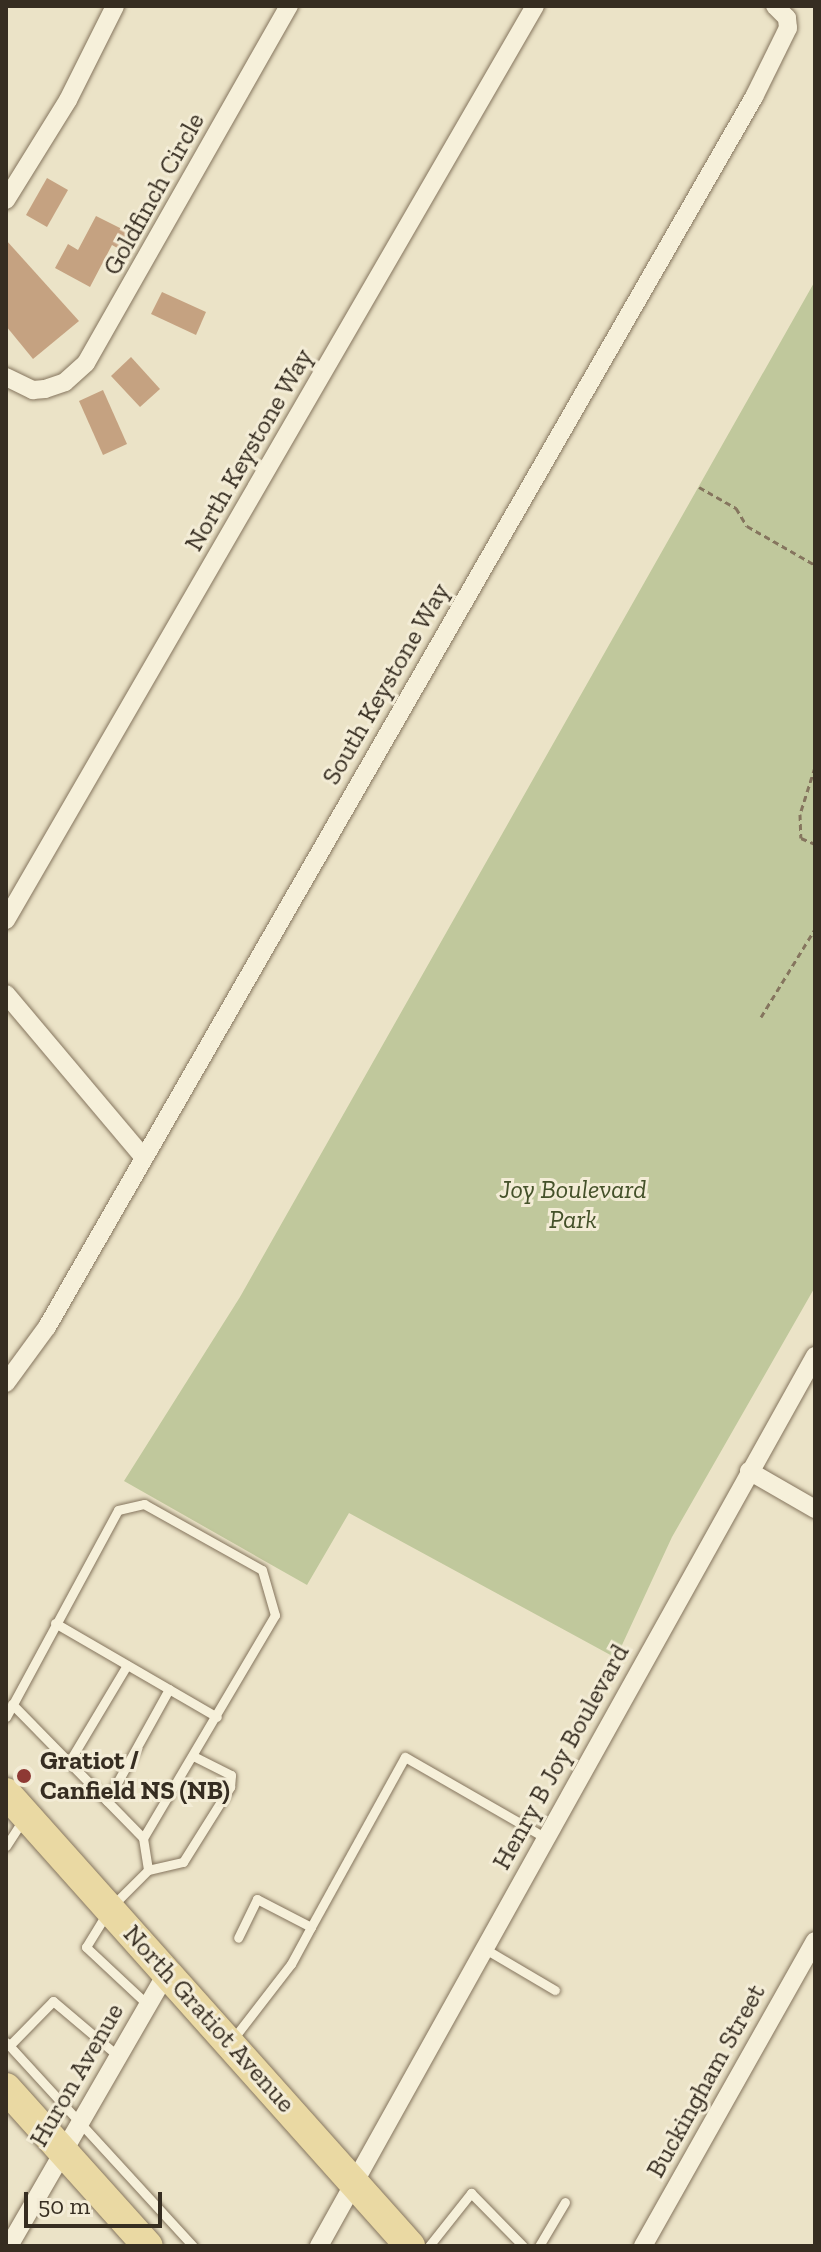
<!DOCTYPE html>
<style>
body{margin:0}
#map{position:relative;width:821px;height:2252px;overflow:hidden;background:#ebe3c7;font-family:"Zilla Slab",serif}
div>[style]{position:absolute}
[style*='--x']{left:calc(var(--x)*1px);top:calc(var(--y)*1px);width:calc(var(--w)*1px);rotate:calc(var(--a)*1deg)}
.green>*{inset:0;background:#c0c89c}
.building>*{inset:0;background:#c5a281}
.path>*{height:3px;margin-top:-1.5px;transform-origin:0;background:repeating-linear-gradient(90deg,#85755e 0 6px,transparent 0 10px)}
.roads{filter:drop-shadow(0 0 2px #85755e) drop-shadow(0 0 2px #85755e)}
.lane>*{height:9px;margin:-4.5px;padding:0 4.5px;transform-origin:4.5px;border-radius:4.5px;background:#f6f0da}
.street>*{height:18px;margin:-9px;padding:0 9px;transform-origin:9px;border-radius:9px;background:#f6f0da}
.primary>*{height:30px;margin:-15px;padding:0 15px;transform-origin:15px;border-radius:15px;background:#ead9a3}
.dots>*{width:22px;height:22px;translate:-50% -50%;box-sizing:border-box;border:4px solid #f3ecd6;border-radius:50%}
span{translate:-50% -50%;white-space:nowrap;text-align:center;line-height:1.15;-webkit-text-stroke:6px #f3ecd6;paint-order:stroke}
.street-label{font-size:26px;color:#362d21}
.park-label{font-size:26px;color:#445129;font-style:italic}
.poi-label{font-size:26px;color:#362d21;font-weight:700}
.left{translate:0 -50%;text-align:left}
.frame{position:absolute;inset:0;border:8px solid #362d21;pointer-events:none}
.scale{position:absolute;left:24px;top:2192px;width:138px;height:36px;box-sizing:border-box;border:4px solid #362d21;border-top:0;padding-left:10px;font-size:24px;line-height:28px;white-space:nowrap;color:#362d21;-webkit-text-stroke:6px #f3ecd6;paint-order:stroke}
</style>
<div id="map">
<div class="green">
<i style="clip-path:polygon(815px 281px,815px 1287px,672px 1537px,616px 1658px,349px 1513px,307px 1585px,124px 1481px,240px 1297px)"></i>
</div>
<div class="building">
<i style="clip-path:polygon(47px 178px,68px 190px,47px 227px,26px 215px)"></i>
<i style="clip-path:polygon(96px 216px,128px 232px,119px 249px,112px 245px,90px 287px,55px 268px,68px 244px,78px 250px)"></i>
<i style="clip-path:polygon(6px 240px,79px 321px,33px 359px,6px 326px)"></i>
<i style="clip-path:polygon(162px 292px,206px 312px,196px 335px,151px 314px)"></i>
<i style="clip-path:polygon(131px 357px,160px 389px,140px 407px,111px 376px)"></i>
<i style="clip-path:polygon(103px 390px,127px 444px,103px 455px,79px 401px)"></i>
</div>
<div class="path">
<i style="--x:699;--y:487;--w:43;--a:29.6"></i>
<i style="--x:736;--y:508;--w:21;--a:59"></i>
<i style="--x:747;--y:526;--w:78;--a:29.8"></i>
<i style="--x:815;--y:767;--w:49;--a:107.7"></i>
<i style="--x:800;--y:814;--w:24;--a:88"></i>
<i style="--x:801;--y:838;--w:15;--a:23"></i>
<i style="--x:761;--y:1017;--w:103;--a:-58.5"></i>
</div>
<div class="roads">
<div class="lane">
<i style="--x:55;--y:1623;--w:187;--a:30.1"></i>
<i style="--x:12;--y:1704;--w:187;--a:45.6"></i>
<i style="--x:143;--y:1838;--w:32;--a:81"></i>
<i style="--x:6;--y:1717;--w:235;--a:-61.6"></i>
<i style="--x:118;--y:1510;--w:27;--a:-13"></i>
<i style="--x:144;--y:1504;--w:135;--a:29.2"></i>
<i style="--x:262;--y:1570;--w:47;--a:73.9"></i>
<i style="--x:275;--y:1615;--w:259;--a:120.6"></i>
<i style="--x:69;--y:1762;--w:113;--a:-59.1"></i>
<i style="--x:107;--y:1801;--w:128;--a:-61"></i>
<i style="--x:6;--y:1846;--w:30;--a:-57"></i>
<i style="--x:311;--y:1927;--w:194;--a:-61.1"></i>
<i style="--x:405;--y:1757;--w:163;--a:29.9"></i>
<i style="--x:485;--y:1949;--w:81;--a:30.4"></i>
<i style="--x:148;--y:2005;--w:85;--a:-136.9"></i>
<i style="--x:86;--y:1947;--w:46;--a:-58.4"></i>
<i style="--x:110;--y:1908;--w:54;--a:-45"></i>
<i style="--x:148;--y:1870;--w:36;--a:-13"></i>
<i style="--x:183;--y:1862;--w:89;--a:-57.9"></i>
<i style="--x:230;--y:1787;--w:12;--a:-85"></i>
<i style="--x:231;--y:1775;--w:40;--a:-153.4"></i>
<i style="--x:233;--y:2039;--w:95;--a:-52.3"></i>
<i style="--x:291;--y:1964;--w:42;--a:-61.6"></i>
<i style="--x:311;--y:1927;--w:61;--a:-152.6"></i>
<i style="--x:257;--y:1899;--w:43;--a:116"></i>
<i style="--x:6;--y:2042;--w:277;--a:47.5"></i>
<i style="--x:9;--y:2046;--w:63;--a:-45.6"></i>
<i style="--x:53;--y:2001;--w:85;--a:40.2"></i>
<i style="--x:429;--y:2246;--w:68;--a:-51.6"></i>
<i style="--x:471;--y:2193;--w:74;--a:45.5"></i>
<i style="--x:539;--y:2246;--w:51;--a:-59.4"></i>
</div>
<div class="street">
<i style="--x:6;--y:200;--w:118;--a:-58.2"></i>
<i style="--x:68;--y:100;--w:105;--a:-63.4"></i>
<i style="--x:6;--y:377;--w:30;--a:26"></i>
<i style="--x:33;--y:390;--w:12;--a:-5"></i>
<i style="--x:45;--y:389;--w:21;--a:-19"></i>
<i style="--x:65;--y:382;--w:28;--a:-42"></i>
<i style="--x:86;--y:363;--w:411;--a:-60.4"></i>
<i style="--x:6;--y:920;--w:1056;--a:-59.94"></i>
<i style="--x:6;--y:994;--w:214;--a:49.9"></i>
<i style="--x:6;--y:1383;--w:69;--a:-53.8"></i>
<i style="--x:47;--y:1327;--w:1419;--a:-60.11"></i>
<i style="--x:754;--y:97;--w:77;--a:-63.8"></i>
<i style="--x:788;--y:28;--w:10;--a:-96"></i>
<i style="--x:787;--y:18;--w:17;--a:-135"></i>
<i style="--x:749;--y:1471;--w:76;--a:29.9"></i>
<i style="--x:9;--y:2246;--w:316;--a:-60"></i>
<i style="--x:319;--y:2246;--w:1019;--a:-60.87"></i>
<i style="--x:643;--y:2246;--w:350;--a:-60.6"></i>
</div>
<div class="primary">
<i style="--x:6;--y:1793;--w:607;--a:48.27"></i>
<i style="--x:6;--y:2088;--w:212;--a:48.1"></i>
</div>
</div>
<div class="dots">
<i style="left:24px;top:1776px;background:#8e3934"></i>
</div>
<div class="street-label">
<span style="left:154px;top:194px;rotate:-61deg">Goldfinch Circle</span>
<span style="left:249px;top:450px;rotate:-60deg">North Keystone Way</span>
<span style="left:386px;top:684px;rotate:-60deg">South Keystone Way</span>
<span style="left:561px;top:1757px;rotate:-61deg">Henry B Joy Boulevard</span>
<span style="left:209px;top:2019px;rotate:48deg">North Gratiot Avenue</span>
<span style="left:77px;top:2075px;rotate:-60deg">Huron Avenue</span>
<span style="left:706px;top:2081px;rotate:-61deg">Buckingham Street</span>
</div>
<div class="park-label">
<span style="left:573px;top:1205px">Joy Boulevard<br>Park</span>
</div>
<div class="poi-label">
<span class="left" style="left:40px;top:1776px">Gratiot /<br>Canfield NS (NB)</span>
</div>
<div class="frame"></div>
<div class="scale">50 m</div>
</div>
